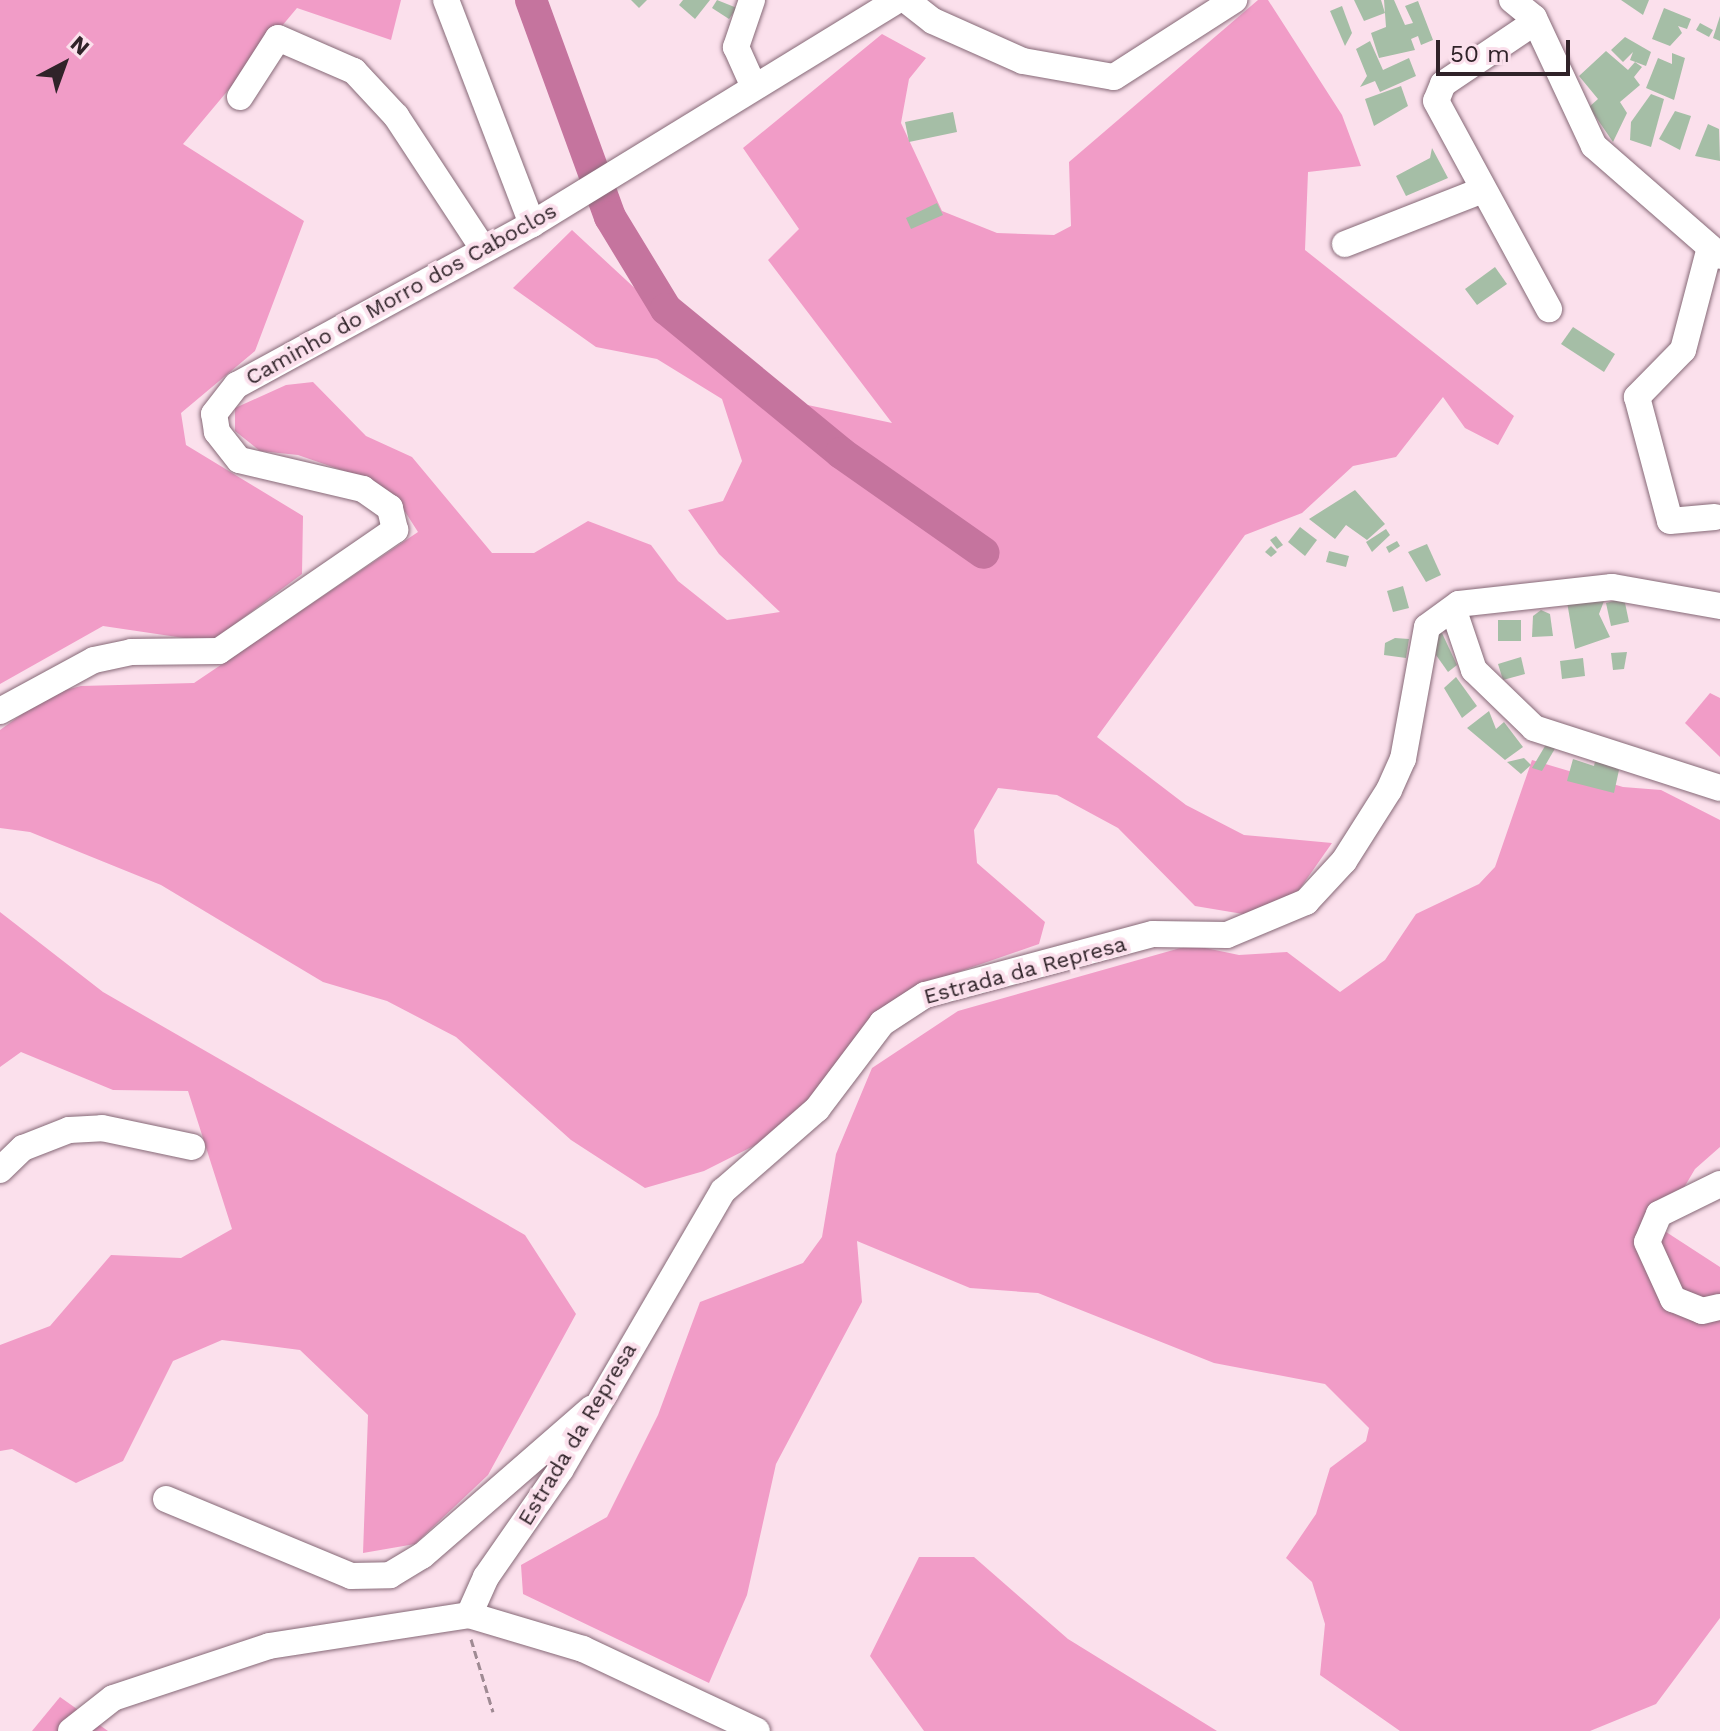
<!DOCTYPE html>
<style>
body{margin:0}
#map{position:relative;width:1720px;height:1731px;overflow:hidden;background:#fbe0ec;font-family:"Work Sans",sans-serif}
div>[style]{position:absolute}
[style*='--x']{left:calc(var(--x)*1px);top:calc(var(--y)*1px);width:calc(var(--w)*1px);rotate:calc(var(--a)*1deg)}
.forest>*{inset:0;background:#f19cc7}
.river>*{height:32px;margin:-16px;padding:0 16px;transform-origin:16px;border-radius:16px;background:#c5749e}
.building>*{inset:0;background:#a5bea6}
.path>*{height:3px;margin-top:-1.5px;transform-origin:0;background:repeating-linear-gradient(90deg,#9f8a93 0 8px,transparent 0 12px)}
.roads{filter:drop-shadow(0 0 2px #866977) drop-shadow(0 0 2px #866977)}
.minor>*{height:26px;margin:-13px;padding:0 13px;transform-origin:13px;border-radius:13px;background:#fff}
span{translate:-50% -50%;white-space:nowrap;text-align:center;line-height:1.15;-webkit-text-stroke:8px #fbe0ec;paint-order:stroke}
.street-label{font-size:22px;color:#302329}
.north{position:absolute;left:24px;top:24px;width:80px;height:80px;-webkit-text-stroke:6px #fbe0ec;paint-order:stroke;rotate:41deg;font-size:22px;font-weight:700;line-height:32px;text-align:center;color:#302329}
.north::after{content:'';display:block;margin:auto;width:28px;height:36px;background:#302329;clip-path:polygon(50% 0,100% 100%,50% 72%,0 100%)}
.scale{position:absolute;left:1436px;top:40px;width:134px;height:36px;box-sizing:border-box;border:4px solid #302329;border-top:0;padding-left:10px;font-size:24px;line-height:28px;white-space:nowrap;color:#302329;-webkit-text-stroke:6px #fbe0ec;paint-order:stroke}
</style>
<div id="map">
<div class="forest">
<i style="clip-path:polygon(0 0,401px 0,391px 40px,297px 8px,183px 144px,304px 221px,255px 351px,181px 413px,186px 445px,303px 516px,302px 574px,211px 642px,103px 626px,0 684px)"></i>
<i style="clip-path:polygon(1258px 0,1268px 0,1342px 115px,1361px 166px,1308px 172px,1305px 250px,1514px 416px,1498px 445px,1465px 428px,1443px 397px,1396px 457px,1353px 466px,1302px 513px,1245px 535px,1097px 737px,1186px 805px,1244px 835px,1332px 843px,1292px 900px,1249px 915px,1195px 906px,1118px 828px,1057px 795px,998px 788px,974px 830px,977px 863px,1045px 922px,1039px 944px,912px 988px,789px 1128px,704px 1171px,645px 1188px,571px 1140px,456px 1037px,387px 1001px,323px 982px,161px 885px,30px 832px,0 828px,0 730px,50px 694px,81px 686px,194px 683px,418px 532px,397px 499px,373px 481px,298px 455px,260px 451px,235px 431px,235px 408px,286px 385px,313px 382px,366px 436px,412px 457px,492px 553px,534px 553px,588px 521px,651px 545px,678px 581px,727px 620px,780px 612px,719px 554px,688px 510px,723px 501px,742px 461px,722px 399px,657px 359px,596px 347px,513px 288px,572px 230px,747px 392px,892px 423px,768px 260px,799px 229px,743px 148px,882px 34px,926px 58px,909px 79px,901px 123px,942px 211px,997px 233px,1054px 235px,1071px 226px,1069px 162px)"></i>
<i style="clip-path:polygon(1710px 693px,1720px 698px,1720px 757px,1685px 723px)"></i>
<i style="clip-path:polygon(1532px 760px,1623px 787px,1661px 790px,1720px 820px,1720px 1147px,1695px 1169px,1660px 1228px,1720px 1267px,1720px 1618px,1656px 1704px,1590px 1731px,1400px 1731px,1320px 1675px,1325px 1624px,1312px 1582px,1286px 1558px,1316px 1514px,1330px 1468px,1366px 1441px,1369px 1428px,1325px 1384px,1214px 1363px,1038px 1293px,970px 1288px,857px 1241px,862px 1302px,776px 1464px,747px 1595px,709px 1683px,523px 1594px,521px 1565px,607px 1517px,658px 1415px,700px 1302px,803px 1263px,822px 1237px,836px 1154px,872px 1068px,958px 1011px,1191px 945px,1239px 955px,1287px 952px,1340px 992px,1385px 960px,1416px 914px,1479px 884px,1495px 867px)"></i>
<i style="clip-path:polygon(0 912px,103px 992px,525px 1235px,576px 1314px,488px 1475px,415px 1544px,363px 1553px,368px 1415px,300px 1350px,222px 1340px,173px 1361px,123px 1461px,76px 1483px,12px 1449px,0 1451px,0 1345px,50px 1326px,111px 1255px,181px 1258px,232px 1229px,188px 1091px,113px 1090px,21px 1052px,0 1067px)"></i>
<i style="clip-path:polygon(919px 1557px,974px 1557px,1068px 1639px,1217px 1731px,924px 1731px,870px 1656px)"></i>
<i style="clip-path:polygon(60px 1697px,108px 1731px,32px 1731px)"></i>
</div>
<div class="river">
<i style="--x:531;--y:0;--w:231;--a:70"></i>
<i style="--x:610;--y:217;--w:108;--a:58.7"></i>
<i style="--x:666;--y:309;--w:227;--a:39.4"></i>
<i style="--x:841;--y:453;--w:174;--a:35"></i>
</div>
<div class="building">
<i style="clip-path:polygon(631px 0,647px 0,639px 8px)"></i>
<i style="clip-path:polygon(683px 0,710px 0,695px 19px,679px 5px)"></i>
<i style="clip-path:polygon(717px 0,737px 8px,729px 19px,712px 8px)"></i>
<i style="clip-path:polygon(1354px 0,1381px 0,1385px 13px,1364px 21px)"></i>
<i style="clip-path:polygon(1384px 0,1394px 0,1405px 25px,1413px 23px,1405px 6px,1418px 1px,1433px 40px,1421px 45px,1418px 36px,1411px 39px,1415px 50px,1379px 58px,1371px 33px,1386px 27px)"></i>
<i style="clip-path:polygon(1621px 0,1649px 0,1643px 15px)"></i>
<i style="clip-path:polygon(1342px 6px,1352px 33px,1345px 46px,1330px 11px)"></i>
<i style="clip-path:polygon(1664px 8px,1691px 19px,1687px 29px,1678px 26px,1682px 33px,1670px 46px,1652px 39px)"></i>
<i style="clip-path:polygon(1720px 16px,1720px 41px,1713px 38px)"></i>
<i style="clip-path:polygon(1700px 23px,1713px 30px,1709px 37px,1696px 30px)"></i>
<i style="clip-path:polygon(1625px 37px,1651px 52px,1646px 66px,1630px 60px,1633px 52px,1623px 62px,1611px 50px)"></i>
<i style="clip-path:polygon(1370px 41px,1383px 70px,1409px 58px,1416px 76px,1380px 92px,1375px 81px,1360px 87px,1367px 76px,1356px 49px)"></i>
<i style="clip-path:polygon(1606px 51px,1628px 70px,1635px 62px,1642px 67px,1634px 77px,1640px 85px,1620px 102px,1627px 113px,1613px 142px,1589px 107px,1598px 99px,1579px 76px)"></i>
<i style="clip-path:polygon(1672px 53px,1685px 58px,1674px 100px,1646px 88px,1658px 58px,1672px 64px)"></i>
<i style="clip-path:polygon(1401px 86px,1408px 106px,1374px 126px,1365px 99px)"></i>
<i style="clip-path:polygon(1651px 94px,1664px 99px,1651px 147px,1630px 140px,1631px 122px)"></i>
<i style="clip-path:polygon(1675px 111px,1691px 116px,1680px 150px,1659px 139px)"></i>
<i style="clip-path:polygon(953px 112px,957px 132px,909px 142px,905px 122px)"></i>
<i style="clip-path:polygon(1708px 124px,1719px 129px,1720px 161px,1695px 156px)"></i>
<i style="clip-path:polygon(1432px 148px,1448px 178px,1406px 196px,1396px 176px,1430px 158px)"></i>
<i style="clip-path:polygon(937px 203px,943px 215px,911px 229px,906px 218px)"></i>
<i style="clip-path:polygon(1495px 267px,1507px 284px,1477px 305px,1465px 289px)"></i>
<i style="clip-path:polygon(1573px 327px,1615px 354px,1604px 372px,1561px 344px)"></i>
<i style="clip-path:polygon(1355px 490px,1385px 524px,1367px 540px,1346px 525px,1335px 539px,1309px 519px)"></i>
<i style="clip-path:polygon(1300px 527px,1317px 540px,1305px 556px,1288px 542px)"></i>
<i style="clip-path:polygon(1386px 529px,1390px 535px,1372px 552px,1366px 542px)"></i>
<i style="clip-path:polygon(1276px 536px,1283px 545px,1277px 549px,1270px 540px)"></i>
<i style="clip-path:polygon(1397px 541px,1400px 546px,1389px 553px,1386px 547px)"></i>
<i style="clip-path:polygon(1427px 544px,1441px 575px,1426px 582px,1408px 552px)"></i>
<i style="clip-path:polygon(1271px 546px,1277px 552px,1271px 557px,1265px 552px)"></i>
<i style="clip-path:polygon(1329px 551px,1349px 556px,1346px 567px,1326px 562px)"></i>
<i style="clip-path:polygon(1403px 586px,1409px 608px,1393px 612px,1387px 591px)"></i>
<i style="clip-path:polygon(1566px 596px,1604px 601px,1599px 614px,1610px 637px,1575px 649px)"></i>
<i style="clip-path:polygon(1624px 598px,1629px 622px,1611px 626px,1606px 603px)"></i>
<i style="clip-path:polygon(1541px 610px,1550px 614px,1553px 636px,1532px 637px,1533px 616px)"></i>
<i style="clip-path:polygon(1498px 620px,1521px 620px,1521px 641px,1498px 641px)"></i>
<i style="clip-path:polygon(1441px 631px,1457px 665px,1448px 672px,1436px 655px,1434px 634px)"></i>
<i style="clip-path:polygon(1395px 638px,1409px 639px,1406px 658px,1384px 655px,1385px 643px)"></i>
<i style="clip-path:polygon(1627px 652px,1624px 669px,1613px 670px,1611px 653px)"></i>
<i style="clip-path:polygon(1521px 657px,1525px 674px,1503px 680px,1498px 664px)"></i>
<i style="clip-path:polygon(1583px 658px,1585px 676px,1562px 679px,1560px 661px)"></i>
<i style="clip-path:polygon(1456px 677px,1477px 706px,1462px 718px,1444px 688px)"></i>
<i style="clip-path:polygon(1489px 711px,1496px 729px,1504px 722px,1523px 747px,1505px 760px,1467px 728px)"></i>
<i style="clip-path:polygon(1548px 741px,1557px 745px,1542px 771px,1532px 768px)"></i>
<i style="clip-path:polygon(1596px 757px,1619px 770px,1614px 793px,1567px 781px,1573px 759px,1594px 766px)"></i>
<i style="clip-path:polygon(1524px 758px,1531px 765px,1521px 774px,1507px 762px)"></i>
</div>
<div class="path">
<i style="--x:471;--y:1639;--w:76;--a:73.2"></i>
</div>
<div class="roads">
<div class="minor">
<i style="--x:446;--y:0;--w:240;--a:69"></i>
<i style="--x:752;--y:0;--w:50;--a:108.8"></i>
<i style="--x:736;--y:47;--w:44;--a:65.8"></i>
<i style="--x:906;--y:0;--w:34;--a:38"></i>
<i style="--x:933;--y:21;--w:98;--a:24"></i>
<i style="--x:1023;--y:61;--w:92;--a:10"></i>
<i style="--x:1114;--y:77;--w:143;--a:-32.7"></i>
<i style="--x:1512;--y:0;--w:28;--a:39"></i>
<i style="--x:1534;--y:18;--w:141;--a:64.9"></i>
<i style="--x:1594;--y:146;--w:167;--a:41.1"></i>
<i style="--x:1535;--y:22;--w:111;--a:146"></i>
<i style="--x:1443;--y:84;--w:18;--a:112"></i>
<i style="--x:1436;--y:101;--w:237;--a:61.5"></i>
<i style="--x:240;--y:97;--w:70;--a:-57.2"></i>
<i style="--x:278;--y:38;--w:83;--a:23.5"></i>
<i style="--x:354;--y:71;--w:62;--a:47"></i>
<i style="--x:396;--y:116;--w:160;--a:56.7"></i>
<i style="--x:1345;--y:244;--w:145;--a:-21.4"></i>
<i style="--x:1709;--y:251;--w:102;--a:104.7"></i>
<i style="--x:1683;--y:350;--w:66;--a:134.4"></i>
<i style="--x:1637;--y:397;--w:128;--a:75.1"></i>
<i style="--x:1670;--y:521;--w:45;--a:-5.1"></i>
<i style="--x:1720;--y:606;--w:110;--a:-170"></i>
<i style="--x:1612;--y:587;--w:154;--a:173.7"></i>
<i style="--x:1459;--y:604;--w:11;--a:112"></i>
<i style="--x:1455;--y:614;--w:59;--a:71.3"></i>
<i style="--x:1474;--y:670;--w:83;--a:44"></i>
<i style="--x:1534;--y:728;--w:195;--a:17.9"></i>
<i style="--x:0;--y:711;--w:107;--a:-28.5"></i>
<i style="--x:94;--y:660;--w:38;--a:-12"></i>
<i style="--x:131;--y:652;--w:88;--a:-0.7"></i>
<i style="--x:219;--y:651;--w:214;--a:-34.5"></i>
<i style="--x:395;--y:530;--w:23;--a:-103"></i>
<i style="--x:390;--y:508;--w:33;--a:-145"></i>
<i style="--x:363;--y:489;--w:127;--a:-166.8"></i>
<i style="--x:239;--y:460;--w:36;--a:-128"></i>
<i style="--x:217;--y:432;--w:18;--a:-99"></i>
<i style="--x:214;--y:414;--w:37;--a:-52"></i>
<i style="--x:237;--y:385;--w:336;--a:-28.6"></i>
<i style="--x:532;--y:224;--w:428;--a:-31.5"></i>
<i style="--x:0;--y:1170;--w:32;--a:-44"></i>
<i style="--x:23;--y:1148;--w:49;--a:-21.4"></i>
<i style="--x:69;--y:1130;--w:33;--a:-3"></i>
<i style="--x:102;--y:1128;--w:92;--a:11.9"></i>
<i style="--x:1720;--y:1184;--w:68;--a:153.8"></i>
<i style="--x:1659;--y:1214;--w:30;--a:113"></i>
<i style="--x:1647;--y:1242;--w:63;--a:65.5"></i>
<i style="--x:1673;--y:1299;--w:31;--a:22"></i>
<i style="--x:1702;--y:1311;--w:18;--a:-13"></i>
<i style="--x:166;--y:1499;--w:200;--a:22.6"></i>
<i style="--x:351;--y:1576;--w:39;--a:-1"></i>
<i style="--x:390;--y:1575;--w:37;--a:-31"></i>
<i style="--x:422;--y:1556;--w:225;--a:-41"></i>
<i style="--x:469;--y:1615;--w:42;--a:-65.9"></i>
<i style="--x:486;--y:1577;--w:131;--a:-55.2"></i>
<i style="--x:561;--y:1469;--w:322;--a:-59.8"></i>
<i style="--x:723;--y:1191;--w:125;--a:-41.1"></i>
<i style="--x:817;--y:1109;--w:108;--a:-52.9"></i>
<i style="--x:882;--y:1023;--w:51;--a:-33.1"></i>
<i style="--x:925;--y:995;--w:236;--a:-15"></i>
<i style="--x:1153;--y:934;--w:74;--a:0.8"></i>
<i style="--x:1227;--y:935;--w:86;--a:-22.7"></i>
<i style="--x:1306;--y:902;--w:56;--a:-47.2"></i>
<i style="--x:1344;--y:861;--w:84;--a:-57.6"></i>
<i style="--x:1389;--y:790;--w:34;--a:-66"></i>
<i style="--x:1403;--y:759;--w:134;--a:-79.7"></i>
<i style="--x:1427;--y:627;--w:39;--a:-36"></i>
<i style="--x:71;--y:1731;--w:53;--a:-38.2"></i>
<i style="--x:113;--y:1698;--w:164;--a:-18.4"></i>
<i style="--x:269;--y:1646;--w:202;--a:-8.8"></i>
<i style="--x:469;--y:1615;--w:119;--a:16.6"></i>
<i style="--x:583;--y:1649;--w:192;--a:25.2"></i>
</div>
</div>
<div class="street-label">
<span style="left:401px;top:294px;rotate:-29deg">Caminho do Morro dos Caboclos</span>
<span style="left:1025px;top:970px;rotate:-15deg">Estrada da Represa</span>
<span style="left:577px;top:1434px;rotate:-59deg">Estrada da Represa</span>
</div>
<div class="north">N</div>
<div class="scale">50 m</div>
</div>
